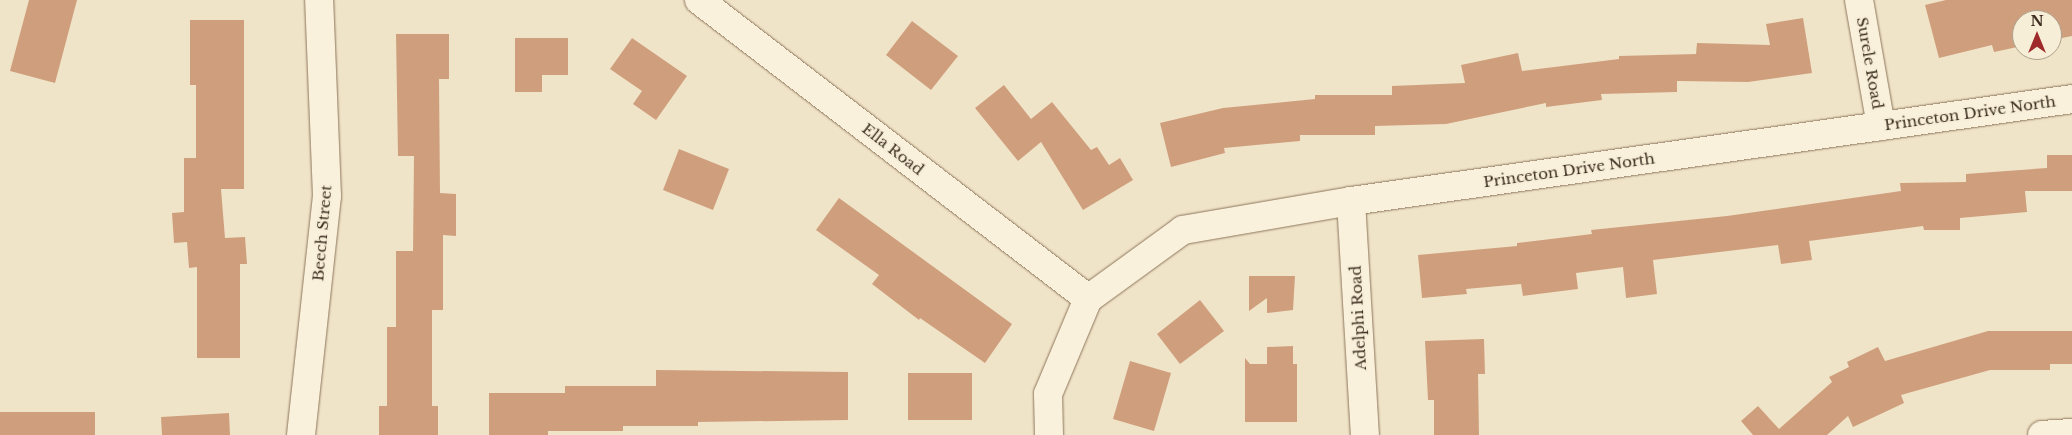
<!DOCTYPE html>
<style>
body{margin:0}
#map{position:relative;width:2072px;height:435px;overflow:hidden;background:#f0e4c8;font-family:"Libre Baskerville",serif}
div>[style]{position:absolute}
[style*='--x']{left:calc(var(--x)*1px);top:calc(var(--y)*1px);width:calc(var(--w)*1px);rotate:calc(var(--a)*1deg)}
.building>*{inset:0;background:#cf9f7d}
.roads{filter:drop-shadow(0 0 1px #8d765c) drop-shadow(0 0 1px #8d765c)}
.minor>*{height:28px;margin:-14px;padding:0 14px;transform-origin:14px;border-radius:14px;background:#faf1dc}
span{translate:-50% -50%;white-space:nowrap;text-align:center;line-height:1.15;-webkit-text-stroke:4px #f7eed8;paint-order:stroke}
.street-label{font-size:15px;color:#3d2e20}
.north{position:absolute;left:2012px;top:10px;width:50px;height:50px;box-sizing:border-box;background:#f7eed8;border:1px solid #ada18e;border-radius:50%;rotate:0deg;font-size:14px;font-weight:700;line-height:20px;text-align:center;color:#3d2e20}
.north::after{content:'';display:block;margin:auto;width:18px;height:22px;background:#9e2a2b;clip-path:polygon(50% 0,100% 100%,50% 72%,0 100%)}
</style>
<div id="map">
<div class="building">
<i style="clip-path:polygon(29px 0,77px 0,55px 83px,10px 71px)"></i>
<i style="clip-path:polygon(1946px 0,2072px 0,2072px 36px,2052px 40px,2052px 20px,2022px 20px,2022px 46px,1994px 52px,1992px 45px,1939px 58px,1925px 5px)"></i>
<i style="clip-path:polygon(1803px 18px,1812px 73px,1748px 82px,1677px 81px,1677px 92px,1601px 94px,1602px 100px,1546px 107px,1546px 103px,1446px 124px,1375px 126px,1375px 135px,1300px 135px,1300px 141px,1224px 148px,1225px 153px,1171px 167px,1160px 123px,1223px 108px,1315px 99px,1315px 95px,1392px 95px,1392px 86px,1465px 83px,1461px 65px,1518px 53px,1522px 71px,1619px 59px,1619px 56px,1696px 54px,1697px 43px,1770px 45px,1766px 24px)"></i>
<i style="clip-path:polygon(190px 20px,244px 20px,244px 189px,221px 189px,225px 238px,245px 237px,247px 264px,240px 264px,240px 358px,197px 358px,197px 267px,189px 268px,187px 242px,174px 243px,172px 213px,184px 212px,184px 158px,196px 158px,196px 85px,190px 85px)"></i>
<i style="clip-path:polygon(912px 21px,958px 56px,931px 90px,886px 55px)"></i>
<i style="clip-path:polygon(396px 34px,449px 34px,449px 79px,439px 79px,440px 193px,456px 194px,456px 236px,443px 235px,443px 310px,432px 310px,432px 406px,438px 406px,438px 435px,379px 435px,379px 406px,387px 406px,387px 327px,396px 327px,396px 251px,413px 251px,414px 156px,398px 156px)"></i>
<i style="clip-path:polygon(515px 38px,568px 38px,568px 75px,542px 75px,542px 92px,515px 92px)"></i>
<i style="clip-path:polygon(632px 38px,687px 76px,656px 120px,633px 104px,642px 91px,610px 69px)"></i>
<i style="clip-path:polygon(1004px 85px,1031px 119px,1052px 102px,1091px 150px,1097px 147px,1109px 165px,1120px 158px,1133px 180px,1083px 210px,1041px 142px,1018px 161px,975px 108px)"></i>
<i style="clip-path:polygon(679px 149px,729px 169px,713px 210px,663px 190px)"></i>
<i style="clip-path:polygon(2047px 155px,2072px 155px,2072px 191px,2025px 191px,2027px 212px,1960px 218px,1960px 230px,1924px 230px,1923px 226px,1809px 241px,1812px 260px,1781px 264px,1778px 245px,1653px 260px,1657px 294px,1626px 298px,1623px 267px,1576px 273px,1578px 289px,1523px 296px,1521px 284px,1466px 289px,1467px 294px,1422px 298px,1418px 255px,1517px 246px,1517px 243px,1592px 234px,1591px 230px,1727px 216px,1901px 191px,1900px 183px,1966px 182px,1966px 174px,2047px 168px)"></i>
<i style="clip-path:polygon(839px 198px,1012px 324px,985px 363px,920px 318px,919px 320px,872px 284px,879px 275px,816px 230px)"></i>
<i style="clip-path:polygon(1249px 276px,1295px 276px,1293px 310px,1267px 313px,1267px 298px,1249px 311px)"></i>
<i style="clip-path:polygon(1200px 300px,1224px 331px,1180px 364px,1157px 334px)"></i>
<i style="clip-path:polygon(1988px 331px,2072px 331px,2072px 364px,2050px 364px,2050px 370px,1990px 370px,1901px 395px,1904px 403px,1853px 427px,1848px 416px,1827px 435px,1753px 435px,1741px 421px,1758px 406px,1779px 429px,1832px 382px,1829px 377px,1849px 367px,1847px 362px,1878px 347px,1885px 361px)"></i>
<i style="clip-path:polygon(1484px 339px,1485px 374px,1478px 374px,1479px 435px,1434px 435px,1434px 400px,1428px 400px,1425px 341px)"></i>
<i style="clip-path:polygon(1293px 346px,1293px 364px,1297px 364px,1297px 422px,1245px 422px,1245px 358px,1250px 364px,1267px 364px,1267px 347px)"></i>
<i style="clip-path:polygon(1130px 361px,1171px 373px,1154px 431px,1113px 419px)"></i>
<i style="clip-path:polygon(656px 370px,848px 372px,848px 420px,698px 422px,698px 426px,623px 426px,623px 431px,548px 431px,548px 435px,489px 435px,489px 393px,565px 393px,565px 386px,656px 386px)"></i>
<i style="clip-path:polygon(908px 373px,972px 373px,972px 420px,908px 420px)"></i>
<i style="clip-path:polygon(0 412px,95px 412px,95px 435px,0 435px)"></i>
<i style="clip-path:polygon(229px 413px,230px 435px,162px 435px,161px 417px)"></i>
</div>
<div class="roads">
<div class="minor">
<i style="--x:699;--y:0;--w:491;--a:37.5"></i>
<i style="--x:1859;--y:0;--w:128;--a:80.1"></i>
<i style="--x:1351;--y:201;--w:234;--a:86.6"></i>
<i style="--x:1088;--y:299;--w:117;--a:-36"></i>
<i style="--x:1183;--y:230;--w:170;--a:-9.8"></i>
<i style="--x:1351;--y:201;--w:728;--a:-8.05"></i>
<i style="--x:301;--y:435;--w:240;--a:-83.8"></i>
<i style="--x:327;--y:196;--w:196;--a:-92.3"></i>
<i style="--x:1049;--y:435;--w:41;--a:-91.4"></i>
<i style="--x:1048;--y:394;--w:103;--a:-67.2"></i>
<i style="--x:2042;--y:435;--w:30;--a:-4"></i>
</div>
</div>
<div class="street-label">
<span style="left:1870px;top:63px;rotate:80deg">Surele Road</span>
<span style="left:1970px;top:113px;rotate:-8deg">Princeton Drive North</span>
<span style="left:893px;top:149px;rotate:38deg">Ella Road</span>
<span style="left:1569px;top:170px;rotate:-8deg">Princeton Drive North</span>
<span style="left:322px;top:233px;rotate:-85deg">Beech Street</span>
<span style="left:1358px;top:318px;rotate:-93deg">Adelphi Road</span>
</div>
<div class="north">N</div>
</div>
